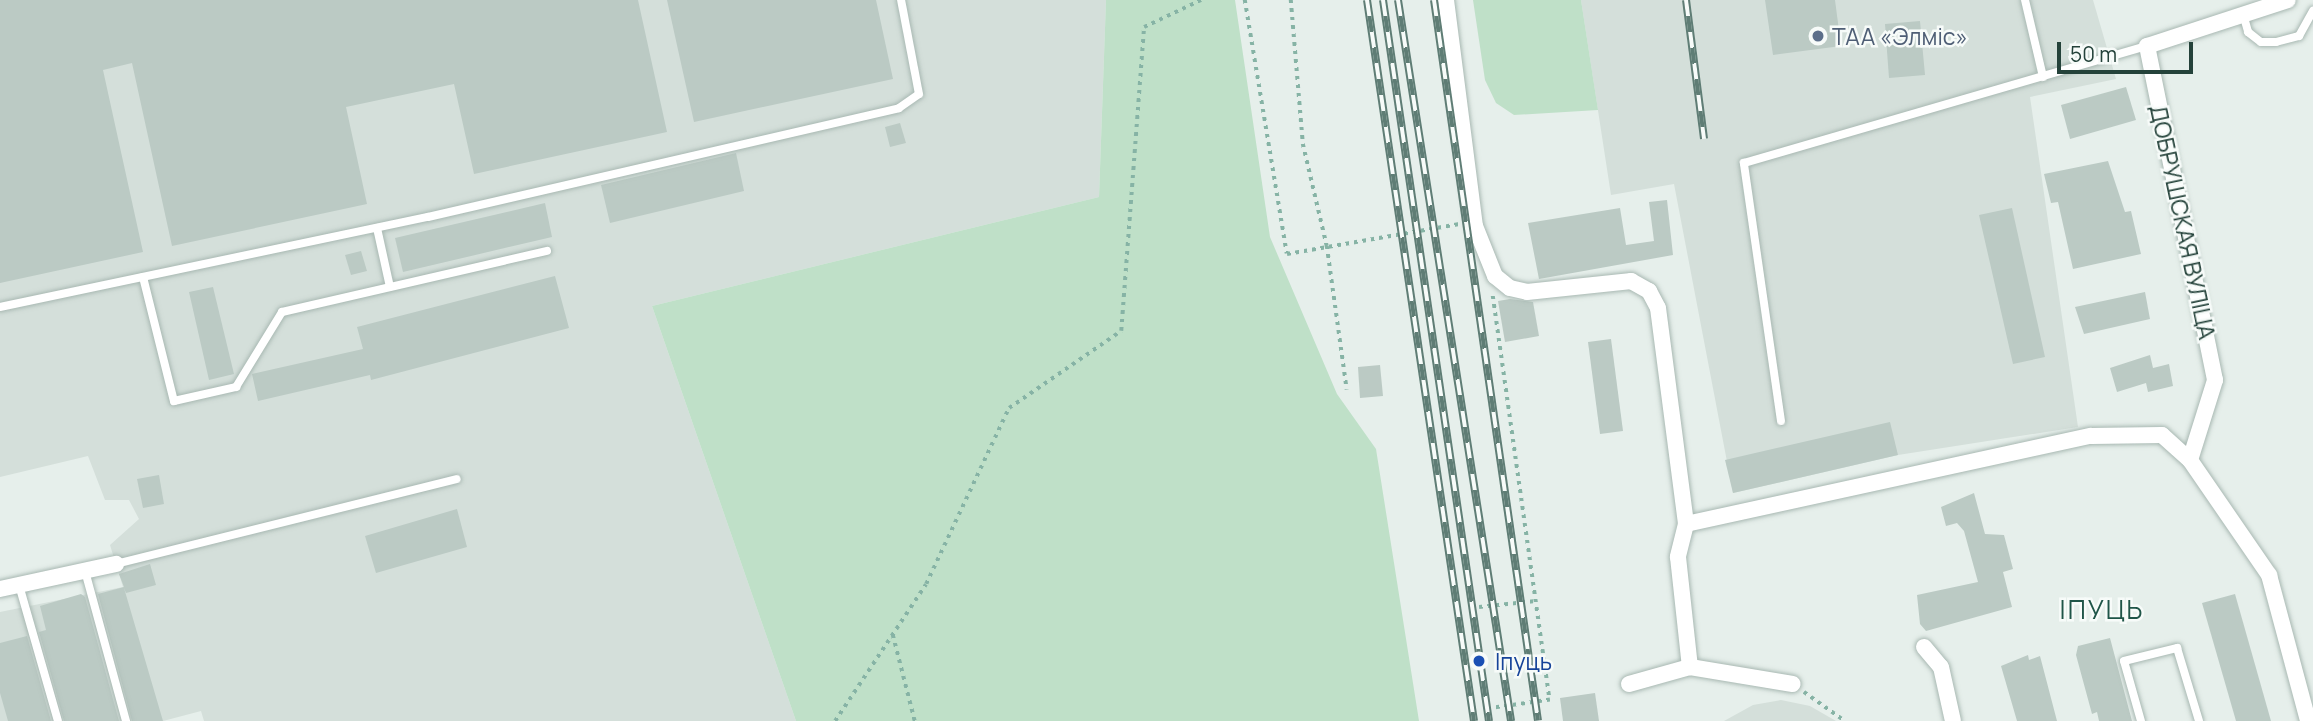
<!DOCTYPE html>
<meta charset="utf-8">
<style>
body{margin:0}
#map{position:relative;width:2313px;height:721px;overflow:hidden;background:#e6efeb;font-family:Manrope,sans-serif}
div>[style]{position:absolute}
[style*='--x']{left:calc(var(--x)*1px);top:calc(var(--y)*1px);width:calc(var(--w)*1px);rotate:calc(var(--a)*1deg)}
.built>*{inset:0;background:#d4dfda}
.green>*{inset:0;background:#bfe0c8}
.building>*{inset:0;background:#bbcac4}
.path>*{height:3.5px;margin-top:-1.75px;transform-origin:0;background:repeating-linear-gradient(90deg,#86b3a5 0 3.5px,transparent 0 8.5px)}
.roads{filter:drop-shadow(0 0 2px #a8b8b2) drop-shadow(0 0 2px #a8b8b2)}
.lane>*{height:8px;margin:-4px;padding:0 4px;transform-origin:4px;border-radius:4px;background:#fff}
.street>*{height:16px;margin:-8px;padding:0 8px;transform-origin:8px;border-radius:8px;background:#fff}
.rail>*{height:8px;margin-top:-4px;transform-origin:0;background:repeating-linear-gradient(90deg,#f7fbf9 0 16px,#5f7d75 0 32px);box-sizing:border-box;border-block:2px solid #5f7d75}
.dots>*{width:19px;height:19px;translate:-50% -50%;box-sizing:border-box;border:4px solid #f7fbf9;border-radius:50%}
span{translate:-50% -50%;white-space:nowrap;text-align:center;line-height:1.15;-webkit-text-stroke:5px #f7fbf9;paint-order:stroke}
.service-label{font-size:23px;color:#4e5e75}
.left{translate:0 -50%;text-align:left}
.street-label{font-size:23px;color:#24423a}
.transit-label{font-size:23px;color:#164399}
.quarter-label{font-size:26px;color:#1f5548;letter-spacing:2px}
.scale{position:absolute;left:2057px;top:42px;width:136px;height:32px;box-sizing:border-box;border:4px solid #24423a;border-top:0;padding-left:9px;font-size:21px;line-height:24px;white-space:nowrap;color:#24423a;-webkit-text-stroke:5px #f7fbf9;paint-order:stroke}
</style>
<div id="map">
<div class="built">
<i style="clip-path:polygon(0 0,1106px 0,1099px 197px,652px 306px,796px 721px,204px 721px,201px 711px,163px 721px,0 721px,0 612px,123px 587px,110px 545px,139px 519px,129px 500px,105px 500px,88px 456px,0 477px)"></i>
<i style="clip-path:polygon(1581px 0,2093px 0,2116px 79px,2030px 97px,2078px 427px,1898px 455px,1733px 493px,1674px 184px,1611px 195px)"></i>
<i style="clip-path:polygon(1781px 700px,1810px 706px,1836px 721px,1724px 721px,1753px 705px)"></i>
</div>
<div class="green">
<i style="clip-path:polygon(1106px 0,1235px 0,1270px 237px,1337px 394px,1376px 449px,1419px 721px,796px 721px,652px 306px,1099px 197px)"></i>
<i style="clip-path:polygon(1473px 0,1581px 0,1598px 110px,1514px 115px,1496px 103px,1485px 80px)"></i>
</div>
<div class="building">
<i style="clip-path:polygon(0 0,638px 0,667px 132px,474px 174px,454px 84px,346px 107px,367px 204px,172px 246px,132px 63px,103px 70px,143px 252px,0 283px)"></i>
<i style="clip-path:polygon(667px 0,876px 0,893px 79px,694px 122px)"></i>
<i style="clip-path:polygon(1765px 0,1835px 0,1841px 46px,1773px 55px)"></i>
<i style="clip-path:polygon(1920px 21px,1925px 75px,1889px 78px,1885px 24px)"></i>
<i style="clip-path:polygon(2126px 87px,2136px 120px,2070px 139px,2061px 105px)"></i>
<i style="clip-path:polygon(900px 123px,906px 143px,890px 147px,885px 127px)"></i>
<i style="clip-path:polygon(736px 153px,744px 191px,610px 223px,601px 185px)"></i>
<i style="clip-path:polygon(2108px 161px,2125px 212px,2131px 211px,2141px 254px,2073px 269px,2058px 202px,2051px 203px,2044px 174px)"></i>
<i style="clip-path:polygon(1667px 200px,1673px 255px,1539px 279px,1528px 223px,1620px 208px,1626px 245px,1654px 241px,1649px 202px)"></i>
<i style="clip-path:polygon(545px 203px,552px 237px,403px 272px,395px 238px)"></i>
<i style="clip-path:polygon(2012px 208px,2045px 357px,2013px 364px,1979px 215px)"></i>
<i style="clip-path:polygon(361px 251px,367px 271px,351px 275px,345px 255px)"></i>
<i style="clip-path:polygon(555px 276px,569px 328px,371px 380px,370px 375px,258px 401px,252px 374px,363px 349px,357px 327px)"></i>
<i style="clip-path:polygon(213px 287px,234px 374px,209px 380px,189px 292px)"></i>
<i style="clip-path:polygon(2145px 292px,2150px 319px,2084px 334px,2075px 307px)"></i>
<i style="clip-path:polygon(1510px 299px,1533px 302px,1539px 336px,1505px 342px,1498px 301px)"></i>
<i style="clip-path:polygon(1611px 339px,1623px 431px,1600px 434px,1588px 342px)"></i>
<i style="clip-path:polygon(2150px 355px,2153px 368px,2169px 364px,2173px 386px,2148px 392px,2146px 383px,2117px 392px,2110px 368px)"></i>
<i style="clip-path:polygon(1380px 365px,1383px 396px,1360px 398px,1358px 367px)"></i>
<i style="clip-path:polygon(1890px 422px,1898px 455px,1733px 493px,1725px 460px)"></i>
<i style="clip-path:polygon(159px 475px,164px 504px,143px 508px,137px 479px)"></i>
<i style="clip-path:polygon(1974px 493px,1985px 534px,2004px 535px,2013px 569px,2003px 572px,2012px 607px,1926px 631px,1920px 624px,1917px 595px,1978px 582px,1964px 531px,1957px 523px,1946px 526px,1941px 507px)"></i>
<i style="clip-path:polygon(457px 509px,467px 547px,376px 573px,365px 536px)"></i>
<i style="clip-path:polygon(150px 564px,156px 585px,126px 593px,124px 588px,163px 721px,132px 721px,98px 594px,124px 587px,119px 574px)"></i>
<i style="clip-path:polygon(81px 594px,85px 597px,119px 721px,64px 721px,39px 632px,46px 630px,40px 606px)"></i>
<i style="clip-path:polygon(2235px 594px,2271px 721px,2236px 721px,2202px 603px)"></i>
<i style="clip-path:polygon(27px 636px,51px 721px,8px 721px,0 693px,0 643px)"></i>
<i style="clip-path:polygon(2110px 638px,2132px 721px,2099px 721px,2097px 712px,2092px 714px,2076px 655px,2078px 646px)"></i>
<i style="clip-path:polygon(2028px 655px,2029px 660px,2040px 656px,2057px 721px,2017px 721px,2001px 666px)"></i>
<i style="clip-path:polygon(1595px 693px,1599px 721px,1563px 721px,1560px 698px)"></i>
</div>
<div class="path">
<i style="--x:1245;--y:0;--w:257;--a:80.6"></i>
<i style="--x:1287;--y:254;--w:175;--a:-9.9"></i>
<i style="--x:1291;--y:0;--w:144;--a:85.2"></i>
<i style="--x:1303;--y:144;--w:105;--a:76.8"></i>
<i style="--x:1327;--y:246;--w:145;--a:82.1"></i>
<i style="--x:1493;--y:296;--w:408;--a:82"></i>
<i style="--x:1550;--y:700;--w:57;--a:171.9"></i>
<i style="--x:1479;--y:607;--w:57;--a:-6"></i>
<i style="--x:893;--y:635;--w:89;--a:75.7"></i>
<i style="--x:1804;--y:692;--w:50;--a:35.3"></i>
<i style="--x:835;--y:721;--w:164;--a:-56.4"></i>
<i style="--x:926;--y:584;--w:195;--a:-64.8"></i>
<i style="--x:1009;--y:408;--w:136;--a:-34.5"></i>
<i style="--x:1121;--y:331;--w:305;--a:-85.7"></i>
<i style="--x:1144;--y:27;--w:63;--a:-25.3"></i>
</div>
<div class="roads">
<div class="lane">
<i style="--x:2025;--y:0;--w:79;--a:76.8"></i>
<i style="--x:2243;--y:14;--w:19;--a:74"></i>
<i style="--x:2248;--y:32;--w:16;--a:38"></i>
<i style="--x:2261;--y:42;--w:15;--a:0"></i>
<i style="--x:2276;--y:42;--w:24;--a:-15"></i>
<i style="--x:2299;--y:36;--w:29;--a:-61"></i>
<i style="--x:377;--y:228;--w:60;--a:77.6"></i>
<i style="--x:143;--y:277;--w:128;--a:76"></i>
<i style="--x:174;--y:401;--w:64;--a:-12.7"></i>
<i style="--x:236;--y:387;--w:88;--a:-58.5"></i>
<i style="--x:282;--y:312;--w:272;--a:-13"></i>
<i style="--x:0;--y:307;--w:437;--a:-11.9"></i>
<i style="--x:428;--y:217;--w:483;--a:-13"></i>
<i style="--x:899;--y:108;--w:24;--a:-35"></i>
<i style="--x:919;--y:94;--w:96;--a:-100.8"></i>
<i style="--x:1781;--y:421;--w:261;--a:-98.2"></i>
<i style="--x:1744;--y:163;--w:420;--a:-16.2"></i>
<i style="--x:116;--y:564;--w:351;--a:-14"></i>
<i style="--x:85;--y:571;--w:156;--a:74.7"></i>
<i style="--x:19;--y:585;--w:141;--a:74"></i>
<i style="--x:2141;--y:721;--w:62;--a:-105.8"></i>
<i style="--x:2124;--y:661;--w:55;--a:-13.8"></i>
<i style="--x:2177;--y:648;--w:76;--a:73.2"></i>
</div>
<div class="street">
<i style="--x:1446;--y:0;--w:228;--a:82.7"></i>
<i style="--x:1475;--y:226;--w:54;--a:68.2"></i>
<i style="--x:1495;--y:276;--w:19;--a:39"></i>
<i style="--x:1510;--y:288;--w:17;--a:13"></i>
<i style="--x:1527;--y:292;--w:105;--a:-6"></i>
<i style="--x:1631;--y:281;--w:21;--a:29"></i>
<i style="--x:1649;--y:291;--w:19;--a:62"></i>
<i style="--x:1658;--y:308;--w:218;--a:82.6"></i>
<i style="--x:1686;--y:524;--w:34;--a:104"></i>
<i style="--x:1678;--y:557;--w:111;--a:83.8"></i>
<i style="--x:1690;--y:667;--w:104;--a:9.4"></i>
<i style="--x:2190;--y:460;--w:84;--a:-72.6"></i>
<i style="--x:2215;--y:380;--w:341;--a:-101.5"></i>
<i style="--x:2147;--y:46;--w:148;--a:-18.1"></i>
<i style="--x:1686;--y:524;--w:414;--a:-12.3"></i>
<i style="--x:2091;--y:436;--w:71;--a:-0.8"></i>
<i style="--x:2162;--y:435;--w:38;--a:42"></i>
<i style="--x:2190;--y:460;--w:140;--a:55.5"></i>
<i style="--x:2269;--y:575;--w:151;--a:75"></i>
<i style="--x:0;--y:589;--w:119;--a:-12.2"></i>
<i style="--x:1924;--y:647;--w:26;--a:50"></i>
<i style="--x:1941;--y:667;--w:55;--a:77.5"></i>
<i style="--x:1629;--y:684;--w:63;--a:-15.6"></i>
</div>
</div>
<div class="rail">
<i style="--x:1367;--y:0;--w:729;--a:81.56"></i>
<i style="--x:1383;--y:0;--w:729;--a:81.64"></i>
<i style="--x:1398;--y:0;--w:730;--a:81.09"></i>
<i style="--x:1434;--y:0;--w:728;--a:81.79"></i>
<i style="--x:1686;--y:0;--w:140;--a:82.6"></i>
</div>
<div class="dots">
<i style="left:1818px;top:36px;background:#5c6f8a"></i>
<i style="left:1479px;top:661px;background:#1a4fb4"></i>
</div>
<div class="service-label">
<span class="left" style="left:1832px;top:36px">ТАА «Элміс»</span>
</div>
<div class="street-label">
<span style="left:2183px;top:222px;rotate:78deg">ДОБРУШСКАЯ ВУЛІЦА</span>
</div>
<div class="transit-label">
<span class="left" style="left:1495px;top:661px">Іпуць</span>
</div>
<div class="quarter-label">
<span style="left:2102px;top:610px">ІПУЦЬ</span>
</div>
<div class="scale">50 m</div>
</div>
